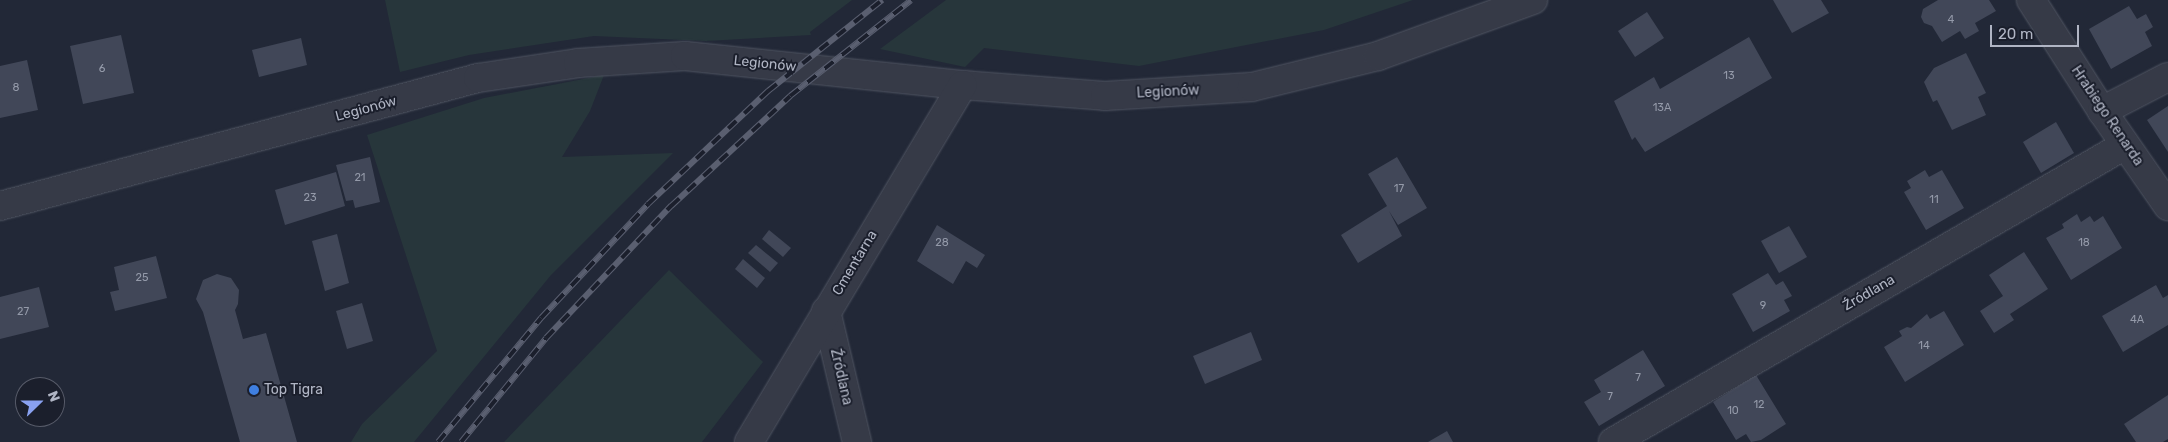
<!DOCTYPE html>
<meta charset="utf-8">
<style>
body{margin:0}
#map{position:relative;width:2168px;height:442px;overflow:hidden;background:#222837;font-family:Rubik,sans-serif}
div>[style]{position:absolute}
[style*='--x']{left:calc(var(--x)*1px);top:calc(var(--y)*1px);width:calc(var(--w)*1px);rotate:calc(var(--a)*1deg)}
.green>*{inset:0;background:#27363b}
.building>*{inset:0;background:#414758}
.roads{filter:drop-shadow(0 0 1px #505562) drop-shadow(0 0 1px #505562)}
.minor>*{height:28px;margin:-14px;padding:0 14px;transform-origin:14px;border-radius:14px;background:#363a47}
.rail>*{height:5.5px;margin-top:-2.75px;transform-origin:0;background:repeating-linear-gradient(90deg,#1b1f2c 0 11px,#5a5f70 0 22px);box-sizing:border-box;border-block:1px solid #5a5f70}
.dots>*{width:14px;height:14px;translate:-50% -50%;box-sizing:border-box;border:2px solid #1b1f2c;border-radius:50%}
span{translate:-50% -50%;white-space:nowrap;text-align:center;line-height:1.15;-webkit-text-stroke:4px #1b1f2c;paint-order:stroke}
.number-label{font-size:11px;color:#949aa9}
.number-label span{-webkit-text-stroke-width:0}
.street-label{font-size:14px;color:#b0b5c4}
.poi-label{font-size:14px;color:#b0b5c4}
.left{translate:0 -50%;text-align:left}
.north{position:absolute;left:15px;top:377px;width:50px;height:50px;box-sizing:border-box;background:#1b1f2c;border:1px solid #575b69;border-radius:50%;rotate:68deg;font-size:14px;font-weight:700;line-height:20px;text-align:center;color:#b0b5c4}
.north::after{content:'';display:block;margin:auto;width:18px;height:22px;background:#89a1f0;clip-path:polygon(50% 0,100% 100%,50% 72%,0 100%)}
.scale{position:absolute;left:1990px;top:25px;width:89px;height:22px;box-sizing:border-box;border:2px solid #b0b5c4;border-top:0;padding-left:6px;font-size:15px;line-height:18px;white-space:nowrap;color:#b0b5c4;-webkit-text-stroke:4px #1b1f2c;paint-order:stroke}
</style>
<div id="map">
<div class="green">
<i style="clip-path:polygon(385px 0,852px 0,810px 32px,811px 35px,706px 41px,594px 36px,469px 55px,400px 72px)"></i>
<i style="clip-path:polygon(946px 0,1413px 0,1324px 30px,1139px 66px,984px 48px,965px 67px,880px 49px)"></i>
<i style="clip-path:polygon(604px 75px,590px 111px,562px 157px,673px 153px,551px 275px,414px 442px,351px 442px,362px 424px,437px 351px,367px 135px,484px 98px)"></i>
<i style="clip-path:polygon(669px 270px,763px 362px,702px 442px,504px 442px)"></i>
</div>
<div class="building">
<i style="clip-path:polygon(1773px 0,1821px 0,1829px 13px,1792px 33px)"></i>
<i style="clip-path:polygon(1938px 0,1989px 0,1996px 11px,1975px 23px,1979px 31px,1965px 39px,1960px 31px,1942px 42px,1932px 26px,1924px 23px,1921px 17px,1923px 9px)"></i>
<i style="clip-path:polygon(2129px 6px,2137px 19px,2146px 14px,2153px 27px,2145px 32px,2152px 46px,2111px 69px,2089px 29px)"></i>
<i style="clip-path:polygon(1647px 12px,1664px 38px,1635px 57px,1618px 31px)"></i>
<i style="clip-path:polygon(121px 35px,134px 93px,83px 104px,70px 46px)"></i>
<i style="clip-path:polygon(1749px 37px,1772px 78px,1645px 152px,1635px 137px,1632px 140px,1614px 101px,1654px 77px,1660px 89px)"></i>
<i style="clip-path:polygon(301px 38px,307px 65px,259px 77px,252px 50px)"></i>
<i style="clip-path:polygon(1966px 53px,1986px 93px,1978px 97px,1986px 115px,1952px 130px,1937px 100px,1933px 102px,1924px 82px,1934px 68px)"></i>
<i style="clip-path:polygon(27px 60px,38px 110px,0 118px,0 66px)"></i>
<i style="clip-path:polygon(2168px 106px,2168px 152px,2147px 120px)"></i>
<i style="clip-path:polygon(2056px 122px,2074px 153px,2041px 173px,2023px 142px)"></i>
<i style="clip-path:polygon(370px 157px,380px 202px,355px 208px,353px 200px,346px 201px,336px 165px)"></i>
<i style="clip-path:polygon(1397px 157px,1427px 208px,1398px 225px,1389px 211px,1402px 236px,1358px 263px,1341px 235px,1387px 206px,1368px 174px)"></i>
<i style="clip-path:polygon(1925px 170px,1929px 177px,1942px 170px,1964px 208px,1926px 230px,1904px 192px,1911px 188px,1907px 181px)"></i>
<i style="clip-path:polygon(336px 172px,345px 206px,285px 225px,275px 190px)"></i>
<i style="clip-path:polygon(2077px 214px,2081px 222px,2090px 216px,2094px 222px,2103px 216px,2122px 248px,2071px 280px,2046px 238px,2064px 228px,2062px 224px)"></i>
<i style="clip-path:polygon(937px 225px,985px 255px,977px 268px,966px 261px,953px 284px,917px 261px)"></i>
<i style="clip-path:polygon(1789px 226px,1807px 257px,1779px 273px,1761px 241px)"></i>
<i style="clip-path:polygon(769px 230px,791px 248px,783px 257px,762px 239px)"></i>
<i style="clip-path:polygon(337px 234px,349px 283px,325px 291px,312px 241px)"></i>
<i style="clip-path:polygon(756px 245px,778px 263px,770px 272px,748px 253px)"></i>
<i style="clip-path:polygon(2024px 252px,2048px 289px,2010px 314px,2014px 320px,1994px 333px,1980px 311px,2003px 296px,1989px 275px)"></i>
<i style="clip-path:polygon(156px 256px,167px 298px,115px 311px,110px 292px,119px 290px,114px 267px)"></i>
<i style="clip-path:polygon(743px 259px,765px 278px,757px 288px,735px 269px)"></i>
<i style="clip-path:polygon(1768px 273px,1776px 285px,1783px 281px,1792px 296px,1784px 300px,1790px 311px,1753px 332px,1732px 294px)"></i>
<i style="clip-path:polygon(217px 274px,231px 278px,239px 290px,238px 304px,235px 310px,243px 339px,266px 333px,297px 442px,240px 442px,203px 312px,196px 299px,203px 280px)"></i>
<i style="clip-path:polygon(2156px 285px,2163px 298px,2168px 295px,2168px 325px,2123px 352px,2102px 316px)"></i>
<i style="clip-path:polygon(39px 287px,49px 327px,0 339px,0 297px)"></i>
<i style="clip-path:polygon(362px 303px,373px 341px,347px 349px,336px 311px)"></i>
<i style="clip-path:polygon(1944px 311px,1964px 345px,1905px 382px,1884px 347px,1902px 336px,1899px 331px,1907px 327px,1911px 328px,1927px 314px,1930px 319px)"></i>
<i style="clip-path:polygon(1251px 332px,1262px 360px,1205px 384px,1193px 356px)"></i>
<i style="clip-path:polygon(1643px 350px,1665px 386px,1599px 426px,1584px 402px,1601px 392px,1594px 380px)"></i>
<i style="clip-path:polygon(1756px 375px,1786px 424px,1761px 440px,1751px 442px,1746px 434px,1736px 440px,1713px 402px)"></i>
<i style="clip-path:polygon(2168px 395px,2168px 439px,2163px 442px,2136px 442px,2124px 424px)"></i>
<i style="clip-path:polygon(1447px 431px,1453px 442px,1428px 442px)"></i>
</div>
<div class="roads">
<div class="minor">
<i style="--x:2031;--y:0;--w:132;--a:57.4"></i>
<i style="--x:2102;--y:111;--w:116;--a:55.2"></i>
<i style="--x:2102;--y:111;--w:74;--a:-27.3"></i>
<i style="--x:0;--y:206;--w:495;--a:-15"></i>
<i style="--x:478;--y:78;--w:101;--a:-8.5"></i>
<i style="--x:578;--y:63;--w:107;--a:-3.7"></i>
<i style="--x:685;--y:56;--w:280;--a:6"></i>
<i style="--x:963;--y:85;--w:142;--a:4.4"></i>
<i style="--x:1105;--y:96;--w:147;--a:-3.5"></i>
<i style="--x:1252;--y:87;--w:130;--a:-13.8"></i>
<i style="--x:1378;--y:56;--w:165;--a:-19.9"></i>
<i style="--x:826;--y:311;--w:135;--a:76.7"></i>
<i style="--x:749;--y:442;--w:416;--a:-59.1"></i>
<i style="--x:1613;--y:442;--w:592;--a:-30.12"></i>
</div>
</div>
<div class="rail">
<i style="--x:438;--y:442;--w:161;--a:-50.3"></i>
<i style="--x:541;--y:318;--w:156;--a:-46.8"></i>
<i style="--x:648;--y:204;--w:165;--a:-43.3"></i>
<i style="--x:768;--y:91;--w:146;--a:-38.6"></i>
<i style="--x:461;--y:442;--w:134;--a:-50.7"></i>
<i style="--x:546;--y:338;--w:182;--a:-46.6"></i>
<i style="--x:671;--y:206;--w:162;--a:-42.7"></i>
<i style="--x:790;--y:96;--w:154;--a:-38.4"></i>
</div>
<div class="dots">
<i style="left:254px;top:390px;background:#3f7fe0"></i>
</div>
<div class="number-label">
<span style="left:1951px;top:20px">4</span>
<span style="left:102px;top:69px">6</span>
<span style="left:1729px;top:76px">13</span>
<span style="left:16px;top:88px">8</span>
<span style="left:1662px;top:108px">13A</span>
<span style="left:360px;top:178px">21</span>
<span style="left:1399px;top:189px">17</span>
<span style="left:310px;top:198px">23</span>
<span style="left:1934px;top:200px">11</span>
<span style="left:942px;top:243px">28</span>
<span style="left:2084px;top:243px">18</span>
<span style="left:142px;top:278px">25</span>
<span style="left:1763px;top:306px">9</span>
<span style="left:23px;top:312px">27</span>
<span style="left:2137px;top:320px">4A</span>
<span style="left:1924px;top:346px">14</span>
<span style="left:1638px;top:378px">7</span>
<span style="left:1610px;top:397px">7</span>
<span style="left:1759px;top:405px">12</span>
<span style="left:1733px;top:411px">10</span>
</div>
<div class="street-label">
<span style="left:765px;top:64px;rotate:6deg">Legionów</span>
<span style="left:1168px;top:92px;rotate:-3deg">Legionów</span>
<span style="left:366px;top:109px;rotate:-15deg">Legionów</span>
<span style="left:2107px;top:116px;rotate:56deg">Hrabiego Renarda</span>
<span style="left:855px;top:263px;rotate:-59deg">Cmentarna</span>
<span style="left:1869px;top:293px;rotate:-30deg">Źródlana</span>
<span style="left:841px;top:377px;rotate:77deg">Źródlana</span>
</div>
<div class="poi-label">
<span class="left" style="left:264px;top:390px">Top Tigra</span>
</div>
<div class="north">N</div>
<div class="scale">20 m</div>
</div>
